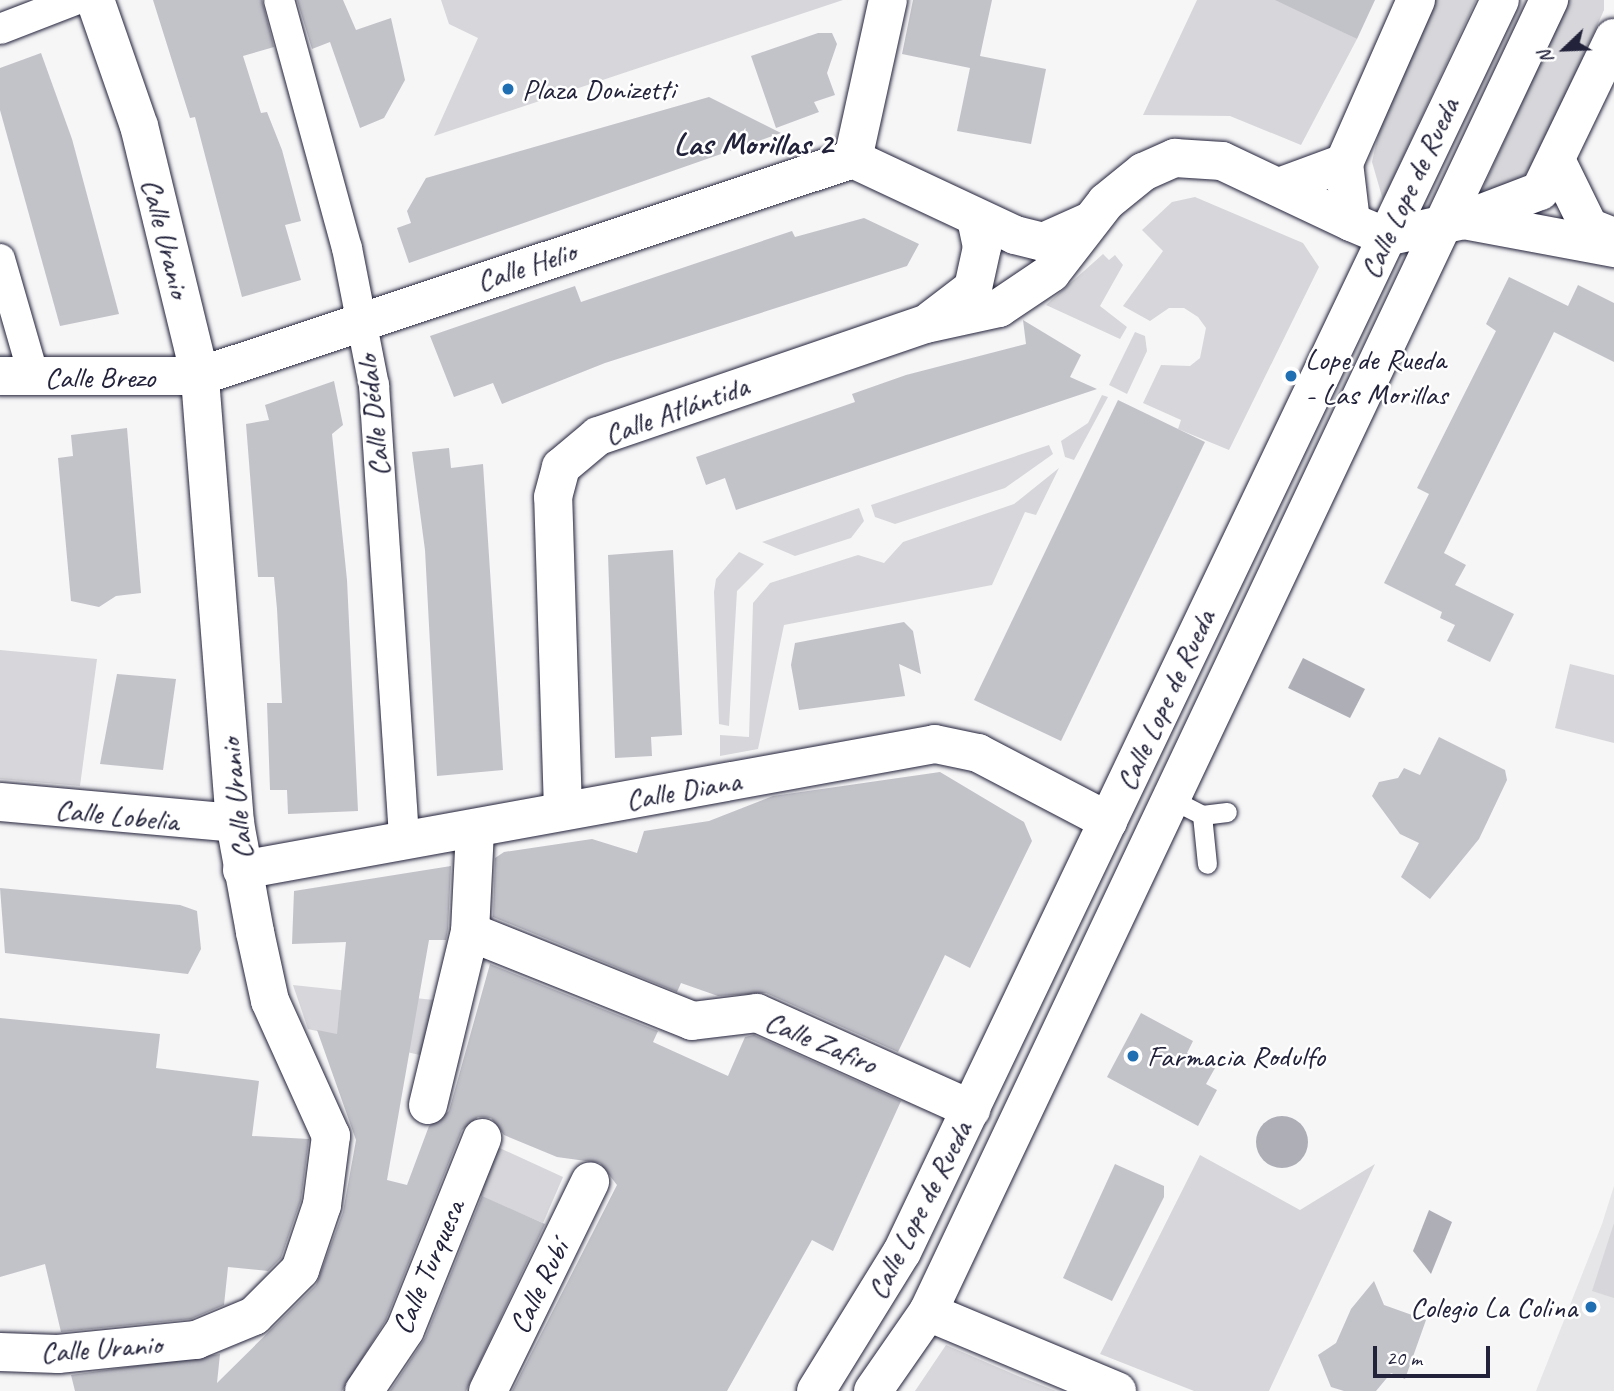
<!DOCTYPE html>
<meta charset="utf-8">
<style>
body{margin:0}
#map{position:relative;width:1614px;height:1391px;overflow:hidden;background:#f6f6f7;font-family:Caveat,sans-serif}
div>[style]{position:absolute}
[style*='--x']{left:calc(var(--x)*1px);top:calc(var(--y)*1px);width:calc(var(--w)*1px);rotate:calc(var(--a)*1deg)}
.built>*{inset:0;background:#e6e6e9}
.green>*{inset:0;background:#d7d7db}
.water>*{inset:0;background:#aeaeb7}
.round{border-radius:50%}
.building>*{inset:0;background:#c2c2c9}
.roads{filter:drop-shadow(0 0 2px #22223b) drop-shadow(0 0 2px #22223b)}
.service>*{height:19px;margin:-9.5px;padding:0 9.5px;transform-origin:9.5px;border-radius:9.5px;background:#fff}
.pedestrian>*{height:30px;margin:-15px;padding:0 15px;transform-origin:15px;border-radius:15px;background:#fff}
.minor>*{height:38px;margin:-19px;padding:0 19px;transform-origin:19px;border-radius:19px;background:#fff}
.primary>*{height:38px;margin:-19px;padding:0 19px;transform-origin:19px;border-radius:19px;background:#fff}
.dots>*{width:19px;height:19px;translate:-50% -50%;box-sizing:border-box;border:4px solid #fff;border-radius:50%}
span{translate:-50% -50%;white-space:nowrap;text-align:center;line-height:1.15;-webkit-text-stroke:5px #fff;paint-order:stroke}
.poi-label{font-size:30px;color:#22223b}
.left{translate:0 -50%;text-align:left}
.right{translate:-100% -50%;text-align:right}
.street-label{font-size:30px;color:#22223b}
.neighbourhood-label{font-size:32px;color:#22223b;font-weight:700}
.north{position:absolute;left:1530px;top:14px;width:70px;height:70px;-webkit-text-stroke:5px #fff;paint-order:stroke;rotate:247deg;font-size:19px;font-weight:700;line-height:28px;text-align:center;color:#22223b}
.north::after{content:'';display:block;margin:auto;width:24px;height:32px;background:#22223b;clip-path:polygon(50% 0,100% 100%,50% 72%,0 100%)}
.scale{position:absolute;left:1373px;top:1346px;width:117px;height:32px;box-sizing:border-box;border:4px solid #22223b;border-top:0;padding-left:9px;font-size:21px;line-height:24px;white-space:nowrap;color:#22223b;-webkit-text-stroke:5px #fff;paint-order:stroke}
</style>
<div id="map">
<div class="built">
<i style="clip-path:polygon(1614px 1186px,1614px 1391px,1536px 1391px,1602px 1224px)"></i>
</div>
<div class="green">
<i style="clip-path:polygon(441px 0,843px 0,434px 136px,478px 38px,449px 24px)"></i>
<i style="clip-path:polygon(1197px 0,1280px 0,1357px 39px,1301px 145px,1230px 116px,1143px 115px)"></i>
<i style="clip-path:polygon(1435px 0,1476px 0,1383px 200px,1372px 162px,1385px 104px)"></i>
<i style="clip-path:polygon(1569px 0,1604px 0,1604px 10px,1536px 164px,1509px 189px,1480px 194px)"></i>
<i style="clip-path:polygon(1195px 197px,1303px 243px,1319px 267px,1229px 450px,1178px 429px,1181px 420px,1143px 403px,1161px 365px,1190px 366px,1200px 358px,1206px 328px,1198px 317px,1184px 308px,1169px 308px,1150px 321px,1123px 306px,1163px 251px,1142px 230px,1172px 202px)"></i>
<i style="clip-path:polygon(1103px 254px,1109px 260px,1115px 255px,1123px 265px,1100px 306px,1127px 327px,1120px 339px,1046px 305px)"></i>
<i style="clip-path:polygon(1135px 332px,1145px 336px,1147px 351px,1127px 394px,1109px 385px)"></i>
<i style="clip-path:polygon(1102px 395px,1108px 397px,1074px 460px,1065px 457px,1061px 441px,1088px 423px)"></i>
<i style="clip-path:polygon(1049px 445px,1053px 454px,1005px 488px,895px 524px,875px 517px,871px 505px)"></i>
<i style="clip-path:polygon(1059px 468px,1036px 515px,1025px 512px,992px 585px,784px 625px,758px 749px,720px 756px,720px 735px,749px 737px,753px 603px,770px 583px,858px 555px,884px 563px,903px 542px,1014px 504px)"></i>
<i style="clip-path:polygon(859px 508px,864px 521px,851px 538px,795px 556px,762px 542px)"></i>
<i style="clip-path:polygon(739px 552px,764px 564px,737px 591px,729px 726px,719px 724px,714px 592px,716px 579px)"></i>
<i style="clip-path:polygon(0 650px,97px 659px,80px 786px,0 779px)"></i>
<i style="clip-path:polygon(1570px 664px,1614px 675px,1614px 743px,1555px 728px)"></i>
<i style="clip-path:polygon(293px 985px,434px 1000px,424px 1056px,308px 1029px)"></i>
<i style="clip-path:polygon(491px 1144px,563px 1177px,543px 1223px,471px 1192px)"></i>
<i style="clip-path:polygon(1200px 1155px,1300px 1210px,1375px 1164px,1269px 1391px,1194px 1391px,1100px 1354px)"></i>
<i style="clip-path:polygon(1614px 1223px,1614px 1298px,1592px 1291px)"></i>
<i style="clip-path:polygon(946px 1345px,1018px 1376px,1056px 1391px,915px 1391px)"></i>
</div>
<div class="water">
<i style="clip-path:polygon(1303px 658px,1365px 689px,1350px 718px,1288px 688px)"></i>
<i class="round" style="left:1256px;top:1116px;width:52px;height:52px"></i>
<i style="clip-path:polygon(1429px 1210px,1452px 1222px,1431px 1274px,1413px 1251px)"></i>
</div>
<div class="building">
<i style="clip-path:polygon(153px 0,262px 0,274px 47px,243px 56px,261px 113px,267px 112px,282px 150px,301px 221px,285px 225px,301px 280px,242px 297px,195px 117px,190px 118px)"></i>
<i style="clip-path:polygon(297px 0,343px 0,356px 30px,391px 18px,405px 80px,384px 118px,360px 128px,330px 42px,312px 49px)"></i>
<i style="clip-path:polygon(913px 0,992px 0,980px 56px,1046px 69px,1031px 144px,957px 131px,970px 68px,902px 54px)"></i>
<i style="clip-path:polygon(1275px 0,1375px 0,1357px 39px)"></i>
<i style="clip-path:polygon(818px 33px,832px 33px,837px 44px,827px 73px,835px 95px,814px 102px,819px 112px,776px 128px,751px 56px)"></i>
<i style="clip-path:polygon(41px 53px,72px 139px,119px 314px,60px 326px,0 110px,0 68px)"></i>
<i style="clip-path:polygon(709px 97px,781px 133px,409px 263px,397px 228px,411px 223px,407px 211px,426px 178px)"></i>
<i style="clip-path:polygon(864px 218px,919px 244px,907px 266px,605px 363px,502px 404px,493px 383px,454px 397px,430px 336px,575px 286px,581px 302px,792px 231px,795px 237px)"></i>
<i style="clip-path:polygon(1509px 277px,1568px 306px,1578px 285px,1614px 303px,1614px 362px,1554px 332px,1444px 553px,1466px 565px,1455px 585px,1514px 614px,1490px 662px,1447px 641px,1455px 625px,1440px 618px,1442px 612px,1384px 583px,1429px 494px,1417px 488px,1496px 331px,1486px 324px)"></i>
<i style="clip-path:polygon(1023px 320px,1081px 355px,1070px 377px,1097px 389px,736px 510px,725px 478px,706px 485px,696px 457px,855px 402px,852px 394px,906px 375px,1026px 344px)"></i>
<i style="clip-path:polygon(334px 381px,343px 425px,332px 434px,347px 580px,358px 811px,288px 814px,287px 790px,270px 790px,267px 703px,282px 703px,277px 609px,274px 577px,258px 577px,246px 424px,269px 420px,265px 405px)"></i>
<i style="clip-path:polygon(1118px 400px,1205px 442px,1061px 741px,974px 700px)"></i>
<i style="clip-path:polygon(127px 428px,141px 593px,116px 596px,99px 607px,71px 601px,58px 458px,73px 456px,71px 435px)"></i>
<i style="clip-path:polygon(449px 448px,451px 468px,483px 464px,503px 770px,437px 776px,425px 550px,412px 452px)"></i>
<i style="clip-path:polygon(673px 550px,682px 735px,651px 737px,652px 756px,615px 758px,608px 555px)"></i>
<i style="clip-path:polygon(904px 622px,913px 631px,921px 674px,899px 664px,905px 696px,799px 710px,791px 665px,795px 643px)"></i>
<i style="clip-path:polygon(117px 674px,176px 679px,163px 770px,100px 764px)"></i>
<i style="clip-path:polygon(1439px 737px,1505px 770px,1507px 780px,1479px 839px,1430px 899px,1401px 877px,1419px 843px,1400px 834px,1372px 796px,1379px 782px,1398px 778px,1404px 768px,1420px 775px)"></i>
<i style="clip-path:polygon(940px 772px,1024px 822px,1032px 841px,970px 968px,945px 955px,898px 1052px,766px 993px,718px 996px,681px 983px,677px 992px,493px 917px,495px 858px,504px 852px,592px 839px,637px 853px,644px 831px,709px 821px,773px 796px)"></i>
<i style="clip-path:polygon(451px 866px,448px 929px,446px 940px,429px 940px,387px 1180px,407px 1185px,429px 1126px,449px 1111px,490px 964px,658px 1031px,653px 1042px,728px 1076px,745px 1037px,754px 1035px,901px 1101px,833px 1251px,812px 1240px,727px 1391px,512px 1391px,617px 1185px,600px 1163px,557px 1157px,504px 1135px,491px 1118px,478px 1117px,462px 1130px,386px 1320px,342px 1391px,75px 1391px,71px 1375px,220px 1354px,217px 1383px,316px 1285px,343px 1212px,356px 1140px,317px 1030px,337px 1034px,346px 942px,292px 944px,294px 891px)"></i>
<i style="clip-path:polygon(0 888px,180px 905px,197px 911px,201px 949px,188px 974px,5px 953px)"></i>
<i style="clip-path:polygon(1141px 1013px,1193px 1041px,1187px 1053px,1215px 1068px,1206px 1084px,1217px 1090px,1198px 1126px,1107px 1077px)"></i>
<i style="clip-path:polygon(0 1018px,160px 1034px,156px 1068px,259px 1081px,252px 1136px,309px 1139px,301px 1200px,281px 1258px,268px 1271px,228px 1267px,224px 1305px,191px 1319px,61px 1332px,45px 1264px,0 1277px)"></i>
<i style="clip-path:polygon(1115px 1164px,1164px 1186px,1164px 1197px,1112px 1301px,1063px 1278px)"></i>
<i style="clip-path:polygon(482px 1196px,545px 1224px,466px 1391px,390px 1391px,425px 1338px)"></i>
<i style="clip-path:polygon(1374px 1281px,1384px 1305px,1426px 1320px,1405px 1379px,1391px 1373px,1376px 1391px,1344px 1391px,1331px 1387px,1318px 1355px,1336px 1343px,1351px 1309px)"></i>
</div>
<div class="roads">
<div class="service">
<i style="--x:1171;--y:799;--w:35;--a:27"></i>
<i style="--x:1202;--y:815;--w:49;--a:84.2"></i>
<i style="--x:1202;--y:815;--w:25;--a:-7"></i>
</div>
<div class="pedestrian">
<i style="--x:279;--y:0;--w:257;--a:74.7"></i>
<i style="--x:347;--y:248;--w:140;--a:78.9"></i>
<i style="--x:374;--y:385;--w:458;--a:86.2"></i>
<i style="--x:0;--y:29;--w:80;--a:-21.1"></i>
<i style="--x:0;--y:259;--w:123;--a:73.9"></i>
</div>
<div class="minor">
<i style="--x:853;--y:159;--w:163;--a:-77.6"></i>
<i style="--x:1558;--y:164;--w:70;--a:63.8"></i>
<i style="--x:1589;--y:227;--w:27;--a:22"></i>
<i style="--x:1279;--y:187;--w:69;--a:-20.3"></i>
<i style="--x:1464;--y:220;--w:153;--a:10.6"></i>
<i style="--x:931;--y:320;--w:53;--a:-37.3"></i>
<i style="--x:973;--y:288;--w:42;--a:-77.6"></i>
<i style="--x:982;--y:247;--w:30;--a:-102"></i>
<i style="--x:0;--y:376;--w:200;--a:0"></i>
<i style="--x:200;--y:376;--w:688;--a:-18.38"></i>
<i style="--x:853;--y:159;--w:179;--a:25.1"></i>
<i style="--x:1015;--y:235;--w:29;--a:14"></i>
<i style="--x:1043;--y:242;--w:49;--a:-24"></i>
<i style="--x:0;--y:802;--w:236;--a:5.1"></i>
<i style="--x:563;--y:810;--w:313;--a:-91.8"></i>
<i style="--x:553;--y:497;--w:31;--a:-75"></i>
<i style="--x:561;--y:467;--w:48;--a:-40"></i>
<i style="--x:598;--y:436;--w:347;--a:-18.9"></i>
<i style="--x:926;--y:324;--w:75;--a:-12.4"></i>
<i style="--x:999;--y:308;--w:63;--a:-33.9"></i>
<i style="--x:1051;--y:273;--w:90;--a:-52.2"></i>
<i style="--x:1106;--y:202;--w:48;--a:-39"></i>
<i style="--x:1143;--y:172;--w:35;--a:-24"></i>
<i style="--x:1175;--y:158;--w:47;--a:3.7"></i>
<i style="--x:1222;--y:161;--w:143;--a:25.3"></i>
<i style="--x:242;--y:870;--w:704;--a:-10.3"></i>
<i style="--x:935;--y:744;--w:44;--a:11.8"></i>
<i style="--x:978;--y:753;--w:147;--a:27.6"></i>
<i style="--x:470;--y:932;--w:239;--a:21.8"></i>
<i style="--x:692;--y:1021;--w:65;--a:-7"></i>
<i style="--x:757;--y:1013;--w:235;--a:24.2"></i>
<i style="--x:428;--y:1105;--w:178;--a:-76.4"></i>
<i style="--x:470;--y:932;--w:103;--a:-87.2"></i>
<i style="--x:928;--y:1312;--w:205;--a:22.7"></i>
<i style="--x:0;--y:1352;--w:58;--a:2"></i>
<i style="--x:58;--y:1354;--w:139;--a:-5.8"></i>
<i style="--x:196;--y:1340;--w:63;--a:-22.5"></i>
<i style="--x:254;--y:1316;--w:65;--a:-45"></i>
<i style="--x:300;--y:1270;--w:69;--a:-71.3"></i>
<i style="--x:322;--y:1205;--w:70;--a:-82.6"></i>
<i style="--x:331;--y:1136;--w:148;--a:-114.3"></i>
<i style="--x:270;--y:1001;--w:71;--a:-102.3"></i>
<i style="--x:255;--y:932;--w:111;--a:-100.4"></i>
<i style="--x:235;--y:823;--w:448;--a:-94.5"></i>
<i style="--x:200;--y:376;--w:257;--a:-103.7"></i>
<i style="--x:139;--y:126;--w:133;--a:-109.2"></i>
<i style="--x:364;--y:1391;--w:73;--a:-56.1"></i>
<i style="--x:405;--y:1330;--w:207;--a:-68.1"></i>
<i style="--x:488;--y:1391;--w:233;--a:-64"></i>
</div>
<div class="primary">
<i style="--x:1416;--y:0;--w:178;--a:113.8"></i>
<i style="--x:1344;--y:163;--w:59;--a:83.2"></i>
<i style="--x:1351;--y:222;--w:38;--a:23"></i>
<i style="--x:1386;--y:237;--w:80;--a:-12.3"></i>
<i style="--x:1464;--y:220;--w:81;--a:-20.9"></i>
<i style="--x:1540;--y:191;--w:170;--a:-64.2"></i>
<i style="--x:816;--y:1391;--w:163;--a:-58.3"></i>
<i style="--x:902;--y:1252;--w:1387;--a:-64.47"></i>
<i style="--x:873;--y:1391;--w:96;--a:-55.2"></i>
<i style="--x:928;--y:1312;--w:1452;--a:-64.67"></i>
</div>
</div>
<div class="dots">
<i style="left:508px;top:89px;background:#1f6fb2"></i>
<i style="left:1291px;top:376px;background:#1f6fb2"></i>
<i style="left:1133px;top:1056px;background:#1f6fb2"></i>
<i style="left:1591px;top:1307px;background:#1f6fb2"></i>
</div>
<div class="poi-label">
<span class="left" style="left:522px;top:89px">Plaza Donizetti</span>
<span class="left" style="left:1305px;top:376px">Lope de Rueda<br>- Las Morillas</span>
<span class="left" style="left:1147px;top:1056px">Farmacia Rodulfo</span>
<span class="right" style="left:1577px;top:1307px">Colegio La Colina</span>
</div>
<div class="street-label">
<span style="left:1409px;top:188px;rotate:-65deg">Calle Lope de Rueda</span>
<span style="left:166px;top:238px;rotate:76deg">Calle Uranio</span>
<span style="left:526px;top:266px;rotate:-18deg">Calle Helio</span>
<span style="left:100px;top:377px">Calle Brezo</span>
<span style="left:676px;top:410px;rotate:-20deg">Calle Atlántida</span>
<span style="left:373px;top:416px;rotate:-96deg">Calle Dédalo</span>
<span style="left:1165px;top:700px;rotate:-65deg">Calle Lope de Rueda</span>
<span style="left:683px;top:790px;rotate:-10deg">Calle Diana</span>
<span style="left:236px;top:799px;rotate:-96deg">Calle Uranio</span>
<span style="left:117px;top:815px;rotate:6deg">Calle Lobelia</span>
<span style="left:821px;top:1042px;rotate:23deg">Calle Zafiro</span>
<span style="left:919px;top:1210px;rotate:-63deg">Calle Lope de Rueda</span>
<span style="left:428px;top:1267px;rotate:-67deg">Calle Turquesa</span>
<span style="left:539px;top:1287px;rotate:-64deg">Calle Rubí</span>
<span style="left:101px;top:1348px;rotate:-4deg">Calle Uranio</span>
</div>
<div class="neighbourhood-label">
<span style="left:753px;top:144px">Las Morillas 2</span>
</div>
<div class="north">N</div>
<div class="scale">20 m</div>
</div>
